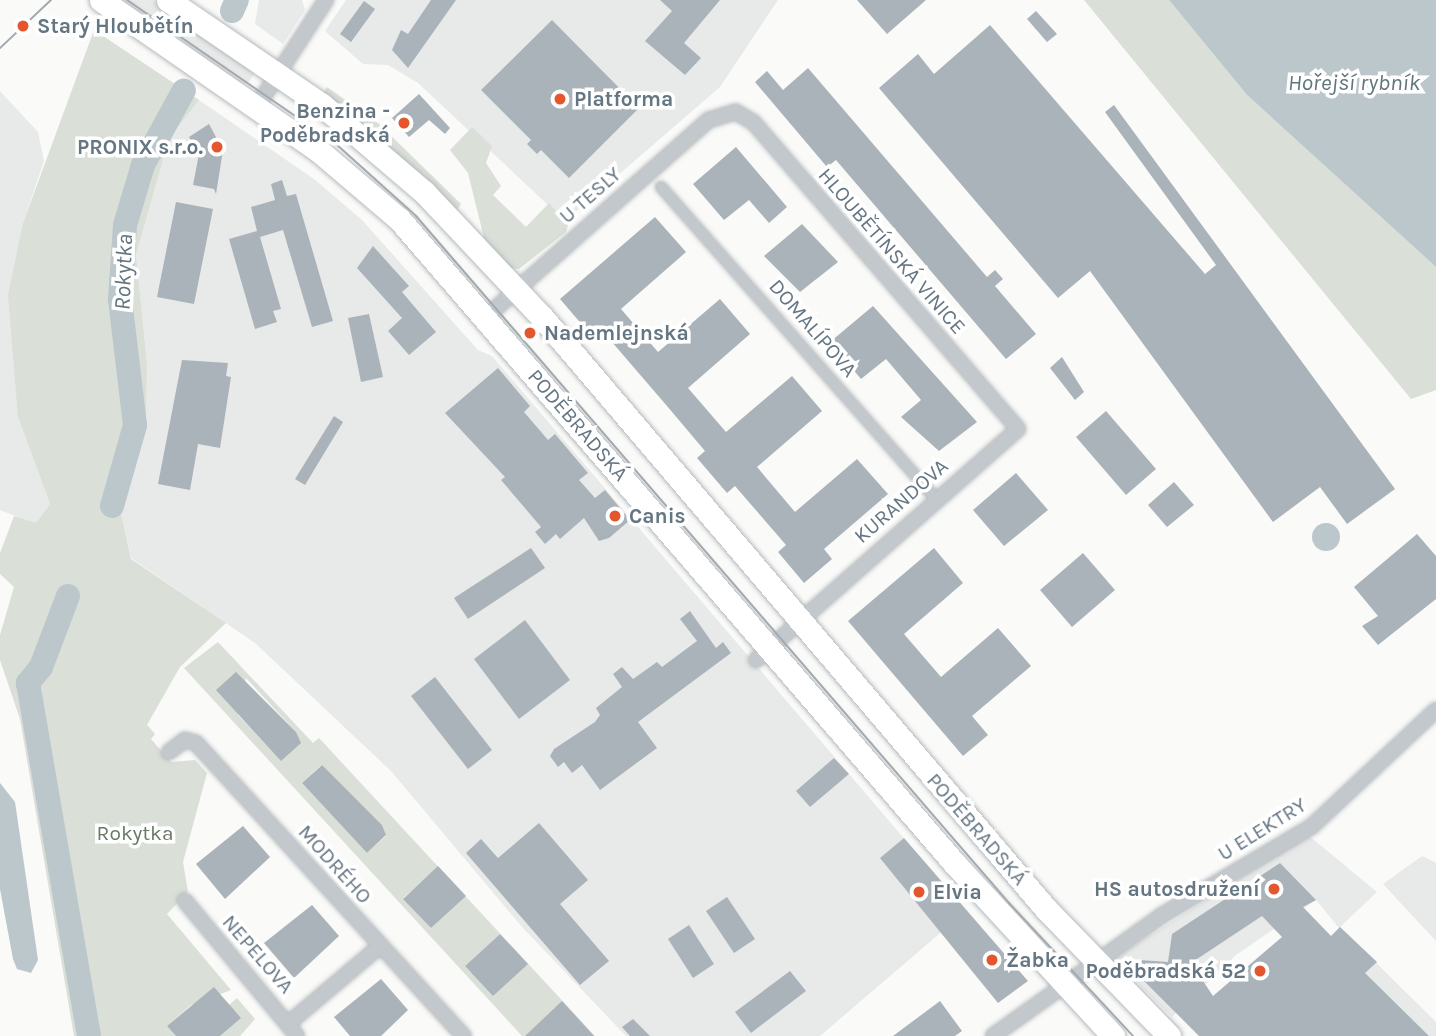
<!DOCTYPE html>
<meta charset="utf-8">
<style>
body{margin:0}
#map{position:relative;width:1436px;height:1036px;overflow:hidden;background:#fafaf8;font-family:Karla,sans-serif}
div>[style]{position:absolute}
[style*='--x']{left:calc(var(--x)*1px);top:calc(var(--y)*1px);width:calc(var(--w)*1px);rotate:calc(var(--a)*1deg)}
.built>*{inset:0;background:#e8e9e9}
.green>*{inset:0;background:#dadfd7}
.water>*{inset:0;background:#bbc7cb}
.round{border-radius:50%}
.river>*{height:24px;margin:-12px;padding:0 12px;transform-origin:12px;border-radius:12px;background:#bbc7cb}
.building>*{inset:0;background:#aab3b9}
.roads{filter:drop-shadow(0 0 2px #b5babe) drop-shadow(0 0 2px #b5babe)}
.pedestrian>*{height:10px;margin:-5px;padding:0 5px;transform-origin:5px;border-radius:5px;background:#c3c8cc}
.minor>*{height:14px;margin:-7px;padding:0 7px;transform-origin:7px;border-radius:7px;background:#c3c8cc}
.primary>*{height:23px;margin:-11.5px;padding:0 11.5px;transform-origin:11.5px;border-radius:11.5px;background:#fff}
.tram>*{height:2px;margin:-1px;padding:0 1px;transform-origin:1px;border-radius:1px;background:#a2aab0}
.dots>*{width:19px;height:19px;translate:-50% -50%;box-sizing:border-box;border:4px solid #fff;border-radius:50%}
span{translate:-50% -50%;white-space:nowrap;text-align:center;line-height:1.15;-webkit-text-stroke:7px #fff;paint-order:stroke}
.poi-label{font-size:21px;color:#657683;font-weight:700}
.left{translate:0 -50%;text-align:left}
.right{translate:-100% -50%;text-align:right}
.street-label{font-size:21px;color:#657683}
.park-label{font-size:21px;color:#687a64}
.water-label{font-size:23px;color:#60757c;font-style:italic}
</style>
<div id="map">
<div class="built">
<i style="clip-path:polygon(117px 0,153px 0,255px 73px,247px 84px,238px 82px)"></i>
<i style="clip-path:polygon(259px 0,302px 0,305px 10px,283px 44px,255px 24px)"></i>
<i style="clip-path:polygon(346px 0,778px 0,720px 87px,565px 221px,418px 83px,388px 65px,363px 64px,325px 31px)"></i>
<i style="clip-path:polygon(0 91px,38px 132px,44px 161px,23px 223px,18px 417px,50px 504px,36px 524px,0 510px)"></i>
<i style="clip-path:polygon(199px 100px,314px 179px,362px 220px,478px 350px,492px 356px,966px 911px,820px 1036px,626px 1036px,522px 927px,391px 771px,255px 643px,131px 558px,121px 513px,146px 432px,147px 363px,136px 255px,169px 139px)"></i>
<i style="clip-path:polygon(1308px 835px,1377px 892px,1340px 927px,1436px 1022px,1436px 1036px,1239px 1036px,1245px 1022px,1339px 928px,1316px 900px,1236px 955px,1172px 1017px,1113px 959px)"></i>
<i style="clip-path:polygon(1422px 856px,1436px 863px,1436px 941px,1383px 884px)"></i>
</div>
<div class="green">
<i style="clip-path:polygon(1084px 0,1169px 0,1247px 95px,1436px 267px,1436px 390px,1411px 399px)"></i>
<i style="clip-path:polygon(94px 30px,199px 100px,169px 139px,136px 255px,147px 363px,146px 432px,121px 513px,131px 559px,226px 623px,180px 667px,147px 725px,155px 734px,151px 739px,171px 762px,195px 760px,207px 773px,183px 862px,188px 892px,167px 914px,231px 990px,191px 1005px,167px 1026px,176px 1036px,74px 1036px,20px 719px,0 660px,0 635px,14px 587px,0 574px,0 553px,14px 516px,36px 523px,50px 504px,18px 417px,8px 295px,23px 223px)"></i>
<i style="clip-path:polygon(327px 87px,378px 123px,461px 204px,457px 210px,323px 94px)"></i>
<i style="clip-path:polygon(472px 127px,492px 146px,486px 163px,501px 186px,493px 195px,526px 227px,549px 203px,568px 225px,566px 232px,519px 269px,508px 268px,486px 246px,468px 173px,450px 150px)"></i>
<i style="clip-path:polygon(evenodd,218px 642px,313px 743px,319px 738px,595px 1036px,585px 1036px,589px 1031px,562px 1002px,529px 1036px,522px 1036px,184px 668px,218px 642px,246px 678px,296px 732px,281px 760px,238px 715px,246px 678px,218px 642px,321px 765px,382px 825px,386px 836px,367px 853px,302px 783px,321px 765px,218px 642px,438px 867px,465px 896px,431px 928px,403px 898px,438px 867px,218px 642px,500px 934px,527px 964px,471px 972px,465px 966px,500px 934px)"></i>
<i style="clip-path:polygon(237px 998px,255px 1019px,240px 1036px,220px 1036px,240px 1018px,229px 1005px)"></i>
</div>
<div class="water">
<i style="clip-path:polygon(1169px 0,1436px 0,1436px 267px,1247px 95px)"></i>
<i class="round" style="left:1312px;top:523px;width:28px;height:28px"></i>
<i style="clip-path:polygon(0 783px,15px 802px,38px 960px,31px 973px,17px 969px,13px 959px,0 889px)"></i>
</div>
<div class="river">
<i style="--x:232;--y:11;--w:12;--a:-66"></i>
<i style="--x:112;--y:506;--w:84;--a:-74.1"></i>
<i style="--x:135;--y:425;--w:127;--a:-96.8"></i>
<i style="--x:120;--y:299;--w:74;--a:-86.1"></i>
<i style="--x:125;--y:225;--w:63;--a:-73.3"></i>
<i style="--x:143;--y:165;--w:85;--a:-61.3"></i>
<i style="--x:68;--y:596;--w:76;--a:110.8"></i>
<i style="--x:41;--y:667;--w:21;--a:129"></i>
<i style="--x:28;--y:683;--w:358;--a:80.2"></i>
</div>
<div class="building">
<i style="clip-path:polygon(431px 0,456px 0,408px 68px,392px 50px,401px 30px,408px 34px)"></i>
<i style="clip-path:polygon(660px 0,720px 0,684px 43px,701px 58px,685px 75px,645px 41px,672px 11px)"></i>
<i style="clip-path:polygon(857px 0,926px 0,887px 34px)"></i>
<i style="clip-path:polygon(364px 1px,375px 9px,351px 42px,340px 34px)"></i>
<i style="clip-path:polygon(1036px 11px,1057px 34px,1047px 42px,1027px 19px)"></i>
<i style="clip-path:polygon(552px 20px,639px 108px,569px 178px,541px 150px,537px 154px,527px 144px,531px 140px,481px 90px)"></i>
<i style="clip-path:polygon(990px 25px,1205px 274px,1216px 265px,1105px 112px,1114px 105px,1395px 489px,1347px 524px,1320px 487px,1273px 522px,1090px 271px,1058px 298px,879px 88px,918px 54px,934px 74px)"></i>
<i style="clip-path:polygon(808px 68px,987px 277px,995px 270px,1003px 279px,995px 286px,1036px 334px,1006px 359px,836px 160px,827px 167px,755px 82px,767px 71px,783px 90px)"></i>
<i style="clip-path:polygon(419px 94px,450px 128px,445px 134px,429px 120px,409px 137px,392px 118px)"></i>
<i style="clip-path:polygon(209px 124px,223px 150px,216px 194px,214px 189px,193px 185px,199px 154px,189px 137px)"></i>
<i style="clip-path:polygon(736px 147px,787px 207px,769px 223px,749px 200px,724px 220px,693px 184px)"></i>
<i style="clip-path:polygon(282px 180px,287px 196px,296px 194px,333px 321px,312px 327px,283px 230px,260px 237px,281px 309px,273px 311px,277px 322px,255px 329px,229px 239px,257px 231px,251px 207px,275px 200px,271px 184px)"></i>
<i style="clip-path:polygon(176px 202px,213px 209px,194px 304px,157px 297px)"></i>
<i style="clip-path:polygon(655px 217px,686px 252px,621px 309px,658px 352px,720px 299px,750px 334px,688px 388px,726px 432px,792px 376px,822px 411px,757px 467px,795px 512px,857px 459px,888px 494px,824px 549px,832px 559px,804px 583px,778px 552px,786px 545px,735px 486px,727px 493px,697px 458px,705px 451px,667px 406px,599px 327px,590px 334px,560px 299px)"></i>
<i style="clip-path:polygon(802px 224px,838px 262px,800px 292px,764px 256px)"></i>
<i style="clip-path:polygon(373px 246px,409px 286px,402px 292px,436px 332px,409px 355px,388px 331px,402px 318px,357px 268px)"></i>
<i style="clip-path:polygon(873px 306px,977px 422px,939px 451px,901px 417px,921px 400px,886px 359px,861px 379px,830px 342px)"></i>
<i style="clip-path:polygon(369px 314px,383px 377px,361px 382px,348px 318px)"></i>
<i style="clip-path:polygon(1062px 357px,1084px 392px,1075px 400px,1050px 368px)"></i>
<i style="clip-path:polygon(182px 360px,228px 363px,226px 376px,231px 377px,220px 448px,198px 444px,190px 490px,158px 484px)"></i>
<i style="clip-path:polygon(498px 368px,530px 406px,524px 412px,548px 440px,555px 434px,588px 473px,579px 480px,595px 498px,605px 490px,630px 520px,609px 538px,599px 541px,584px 518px,560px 539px,556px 534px,545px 544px,535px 532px,541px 527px,501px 480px,505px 477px,445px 413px)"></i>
<i style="clip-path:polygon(1106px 411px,1156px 469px,1126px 495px,1076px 437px)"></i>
<i style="clip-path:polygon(334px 416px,343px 422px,305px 485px,295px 479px)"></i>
<i style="clip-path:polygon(1016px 473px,1048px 510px,1004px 546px,973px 510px)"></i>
<i style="clip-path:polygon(1174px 482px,1194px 505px,1167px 527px,1148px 505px)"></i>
<i style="clip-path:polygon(1417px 534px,1436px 556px,1436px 599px,1378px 645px,1362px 626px,1378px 616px,1354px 587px)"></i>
<i style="clip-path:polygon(531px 548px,545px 568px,468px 619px,454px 598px)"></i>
<i style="clip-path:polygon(934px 548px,963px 583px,904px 634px,941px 677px,998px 628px,1031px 666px,972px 716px,988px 735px,963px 756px,848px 621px)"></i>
<i style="clip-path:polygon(1083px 553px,1115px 590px,1072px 627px,1040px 590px)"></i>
<i style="clip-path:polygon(690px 611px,716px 648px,723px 642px,731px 653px,638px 722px,657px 748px,600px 790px,582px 765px,572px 773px,564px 762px,558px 767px,550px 756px,554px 749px,595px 722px,600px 715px,596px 708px,622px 687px,613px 674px,622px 667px,633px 679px,657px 662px,662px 667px,697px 641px,680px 619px)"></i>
<i style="clip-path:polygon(525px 620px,570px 680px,519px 719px,474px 659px)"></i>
<i style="clip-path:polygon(236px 672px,296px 732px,301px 743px,281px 761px,216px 690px)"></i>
<i style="clip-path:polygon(435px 677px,492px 750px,468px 769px,411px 696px)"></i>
<i style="clip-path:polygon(834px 758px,849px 774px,810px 807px,796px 791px)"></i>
<i style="clip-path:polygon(322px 765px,382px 825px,386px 835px,367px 853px,302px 783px)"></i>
<i style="clip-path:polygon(539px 823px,588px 880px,560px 904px,609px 961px,580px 985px,466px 853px,481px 839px,498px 858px)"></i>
<i style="clip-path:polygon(243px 826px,270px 857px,225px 899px,196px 864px)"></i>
<i style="clip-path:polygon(904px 838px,1028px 981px,998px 1003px,880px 858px)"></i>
<i style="clip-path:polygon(evenodd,1280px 863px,1316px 900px,1303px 907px,1331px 936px,1340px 927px,1377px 962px,1365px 973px,1429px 1036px,1199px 1036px,1136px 973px,1140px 960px,1168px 962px,1172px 934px,1280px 863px,1262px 916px,1282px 937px,1213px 996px,1191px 963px,1262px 916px)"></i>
<i style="clip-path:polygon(438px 866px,466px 896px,431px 928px,403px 899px)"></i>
<i style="clip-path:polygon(727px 897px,755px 939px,734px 953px,706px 911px)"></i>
<i style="clip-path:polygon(312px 905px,339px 936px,294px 978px,264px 943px)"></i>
<i style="clip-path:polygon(689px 925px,714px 964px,693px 978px,668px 939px)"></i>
<i style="clip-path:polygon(500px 934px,528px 964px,493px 996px,465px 966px)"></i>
<i style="clip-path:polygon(790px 971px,806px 991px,751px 1033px,735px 1012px)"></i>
<i style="clip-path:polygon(381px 979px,408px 1010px,381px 1036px,350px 1036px,334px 1017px)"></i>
<i style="clip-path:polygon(214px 987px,241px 1018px,220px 1036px,176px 1036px,167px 1026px)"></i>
<i style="clip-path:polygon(562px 1001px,594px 1036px,525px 1036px)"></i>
<i style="clip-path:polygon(940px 1001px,962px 1031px,955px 1036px,893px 1036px)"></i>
<i style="clip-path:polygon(633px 1019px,650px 1036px,630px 1036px,622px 1027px)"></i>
</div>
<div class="roads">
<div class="pedestrian">
<i style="--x:661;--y:187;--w:416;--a:48.6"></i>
</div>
<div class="minor">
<i style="--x:256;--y:108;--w:129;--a:-57.1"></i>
<i style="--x:486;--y:317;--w:298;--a:-41.5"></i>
<i style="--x:709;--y:120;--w:28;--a:-17"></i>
<i style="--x:736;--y:112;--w:21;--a:31"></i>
<i style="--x:754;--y:123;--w:404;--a:49.2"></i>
<i style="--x:1018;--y:429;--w:349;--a:138.6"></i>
<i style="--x:169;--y:752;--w:20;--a:-37"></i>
<i style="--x:185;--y:740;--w:11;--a:15"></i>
<i style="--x:196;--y:743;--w:397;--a:47.6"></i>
<i style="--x:185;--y:901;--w:175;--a:50.3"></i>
<i style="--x:289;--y:1023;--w:119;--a:-40.2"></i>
<i style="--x:993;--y:1036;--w:206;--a:-35.5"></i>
<i style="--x:1161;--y:916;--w:174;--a:-30.7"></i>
<i style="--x:1311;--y:827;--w:171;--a:-43.1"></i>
</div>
<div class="primary">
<i style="--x:101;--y:0;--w:265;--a:34.7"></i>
<i style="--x:319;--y:151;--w:105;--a:40.4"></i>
<i style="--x:399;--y:219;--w:852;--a:49.24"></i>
<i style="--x:955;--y:864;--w:234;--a:47.4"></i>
<i style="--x:168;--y:0;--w:186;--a:34.3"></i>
<i style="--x:322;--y:105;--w:134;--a:40.5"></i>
<i style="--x:424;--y:192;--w:172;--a:46.7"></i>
<i style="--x:542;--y:317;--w:777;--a:49.59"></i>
<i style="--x:1046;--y:909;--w:177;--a:45.9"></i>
</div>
</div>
<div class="tram">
<i style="--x:127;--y:0;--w:255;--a:34.6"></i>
<i style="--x:337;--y:145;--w:106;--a:41.9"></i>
<i style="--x:416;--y:216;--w:908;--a:49.2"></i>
<i style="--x:1009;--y:903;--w:182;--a:47"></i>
<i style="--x:0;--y:48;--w:70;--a:-43.3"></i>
</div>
<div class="dots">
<i style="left:23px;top:26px;background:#e4572e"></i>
<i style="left:560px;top:99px;background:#e4572e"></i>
<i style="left:404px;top:123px;background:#e4572e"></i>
<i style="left:217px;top:147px;background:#e4572e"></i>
<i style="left:530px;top:333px;background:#e4572e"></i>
<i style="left:615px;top:516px;background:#e4572e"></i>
<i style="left:1274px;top:889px;background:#e4572e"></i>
<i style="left:919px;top:892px;background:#e4572e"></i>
<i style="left:992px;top:960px;background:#e4572e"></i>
<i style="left:1260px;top:971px;background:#e4572e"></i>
</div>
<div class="poi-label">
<span class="left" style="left:37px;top:26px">Starý Hloubětín</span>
<span class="left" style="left:574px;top:99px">Platforma</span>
<span class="right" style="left:390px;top:123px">Benzina -<br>Poděbradská</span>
<span class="right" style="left:203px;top:147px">PRONIX s.r.o.</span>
<span class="left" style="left:544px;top:333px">Nademlejnská</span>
<span class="left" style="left:629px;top:516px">Canis</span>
<span class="right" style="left:1260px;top:889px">HS autosdružení</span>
<span class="left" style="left:933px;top:892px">Elvia</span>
<span class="left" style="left:1006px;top:960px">Žabka</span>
<span class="right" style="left:1246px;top:971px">Poděbradská 52</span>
</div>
<div class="street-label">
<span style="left:590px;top:195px;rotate:-41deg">U TESLY</span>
<span style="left:892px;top:251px;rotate:49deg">HLOUBĚTÍNSKÁ VINICE</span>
<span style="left:813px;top:328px;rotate:49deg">DOMALÍPOVA</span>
<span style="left:578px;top:425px;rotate:49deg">PODĚBRADSKÁ</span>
<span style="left:901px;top:501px;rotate:-41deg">KURANDOVA</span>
<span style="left:977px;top:829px;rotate:49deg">PODĚBRADSKÁ</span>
<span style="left:1262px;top:829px;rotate:-32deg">U ELEKTRY</span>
<span style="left:335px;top:864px;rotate:48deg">MODRÉHO</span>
<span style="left:258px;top:954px;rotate:49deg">NEPELOVA</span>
</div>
<div class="park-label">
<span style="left:135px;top:833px">Rokytka</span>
</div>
<div class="water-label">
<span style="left:1354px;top:83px">Hořejší rybník</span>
<span style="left:124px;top:272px;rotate:-88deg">Rokytka</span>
</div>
</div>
